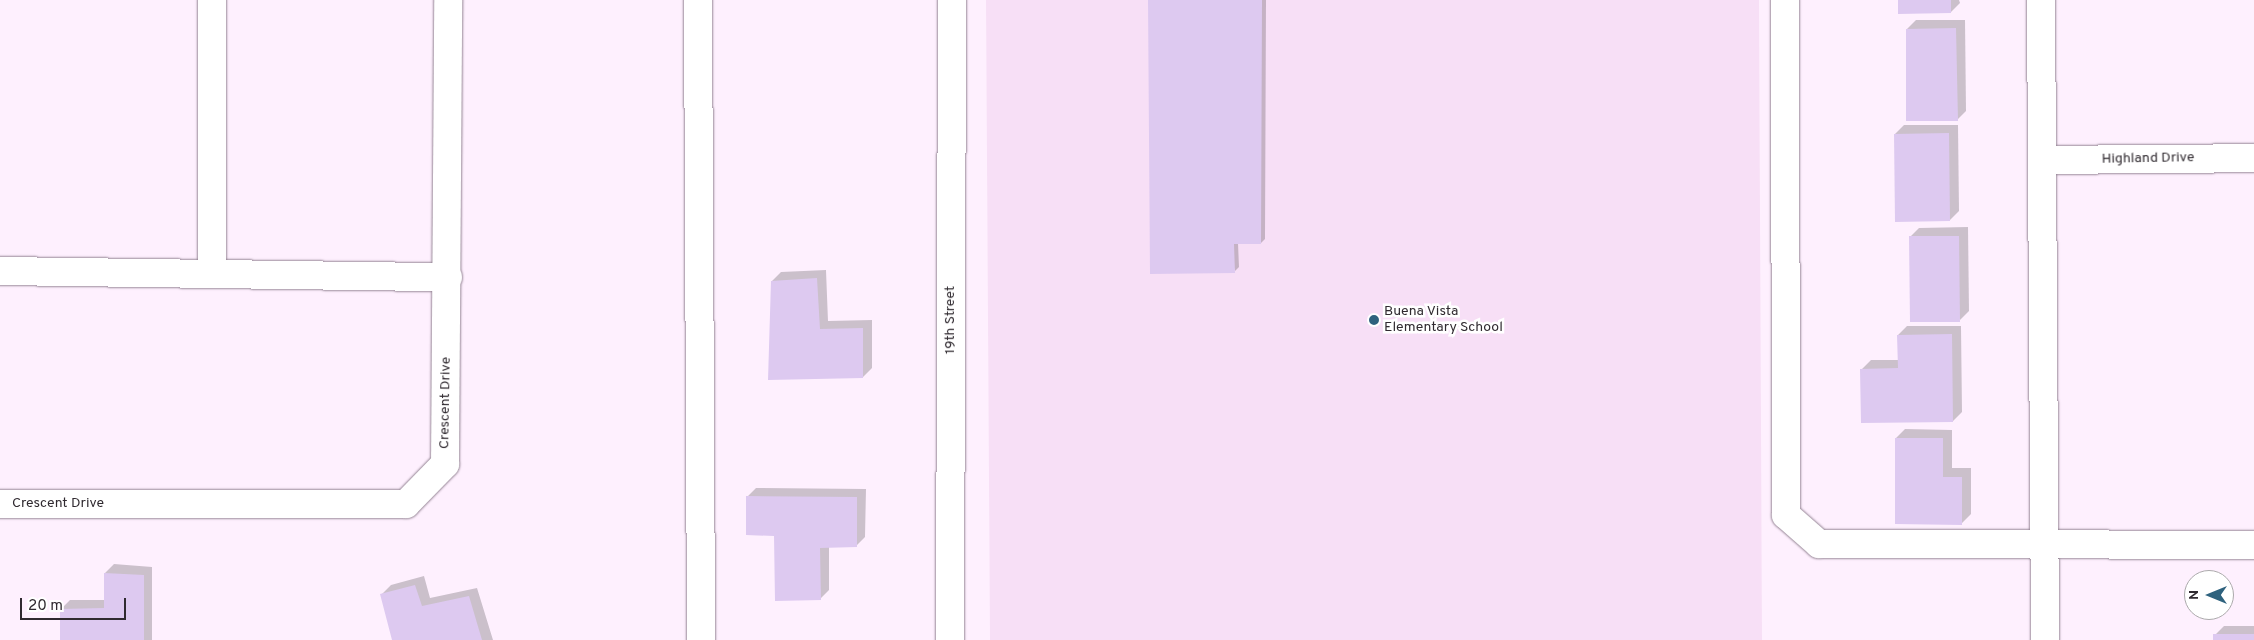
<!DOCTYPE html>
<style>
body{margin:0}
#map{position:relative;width:2254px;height:640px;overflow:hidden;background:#fef0fe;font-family:Overpass,sans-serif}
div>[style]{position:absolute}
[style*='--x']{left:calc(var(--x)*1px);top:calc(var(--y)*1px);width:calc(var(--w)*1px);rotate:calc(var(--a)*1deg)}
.built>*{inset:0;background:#f7dff6}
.shadow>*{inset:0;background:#0003}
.building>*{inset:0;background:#ddc9f0}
.roads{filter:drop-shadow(0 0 1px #948494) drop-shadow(0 0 1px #948494)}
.minor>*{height:28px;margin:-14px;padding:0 14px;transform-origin:14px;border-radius:14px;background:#fff}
.dots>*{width:14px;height:14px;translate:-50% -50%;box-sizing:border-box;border:2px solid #fff;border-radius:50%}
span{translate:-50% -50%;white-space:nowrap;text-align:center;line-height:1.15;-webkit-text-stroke:5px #fff;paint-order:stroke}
.street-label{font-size:14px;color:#302a30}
.poi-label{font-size:14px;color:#302a30}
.left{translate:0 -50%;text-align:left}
.north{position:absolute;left:2184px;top:570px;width:50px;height:50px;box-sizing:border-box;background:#fff;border:1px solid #acaaac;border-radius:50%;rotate:270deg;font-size:14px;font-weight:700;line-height:20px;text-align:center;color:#302a30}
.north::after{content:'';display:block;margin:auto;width:18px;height:22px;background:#2e627e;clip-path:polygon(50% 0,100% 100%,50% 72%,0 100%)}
.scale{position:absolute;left:20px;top:598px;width:106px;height:22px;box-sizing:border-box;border:2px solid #302a30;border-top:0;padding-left:6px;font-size:15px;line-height:18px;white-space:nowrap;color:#302a30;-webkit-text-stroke:4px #fff;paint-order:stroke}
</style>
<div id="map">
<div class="built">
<i style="clip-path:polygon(986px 0,1759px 0,1762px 640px,990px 640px)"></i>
</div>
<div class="shadow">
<i style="clip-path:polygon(1149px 0,1266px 0,1265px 239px,1261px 243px,1238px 243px,1239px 267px,1235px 271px)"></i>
<i style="clip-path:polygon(1899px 0,1959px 0,1960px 3px,1951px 12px)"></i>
<i style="clip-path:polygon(1916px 20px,1965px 20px,1966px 111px,1957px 120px,1907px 29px)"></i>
<i style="clip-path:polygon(1904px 125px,1958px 125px,1959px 211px,1950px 220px,1895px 134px)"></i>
<i style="clip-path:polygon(1968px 227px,1969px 311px,1960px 320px,1910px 237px,1919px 228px)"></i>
<i style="clip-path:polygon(826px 270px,828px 321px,872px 320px,872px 368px,863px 377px,772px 281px,781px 272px)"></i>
<i style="clip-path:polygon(1907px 326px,1961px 326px,1962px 412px,1953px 421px,1862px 369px,1871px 360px,1899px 360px,1898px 335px)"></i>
<i style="clip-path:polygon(1905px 429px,1952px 430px,1952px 468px,1971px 468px,1971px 514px,1962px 523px,1896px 438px)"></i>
<i style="clip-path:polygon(756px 488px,866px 489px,865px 537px,856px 546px,829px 547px,829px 590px,820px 599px,747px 497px)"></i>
<i style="clip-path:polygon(114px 564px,152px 567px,152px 640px,61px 640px,61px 609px,70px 600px,105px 600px,105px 573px)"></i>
<i style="clip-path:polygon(424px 576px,430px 598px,477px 588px,493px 640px,393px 640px,382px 594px,391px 585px)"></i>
<i style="clip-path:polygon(2224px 626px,2254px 626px,2254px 640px,2215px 640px,2215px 635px)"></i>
</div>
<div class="building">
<i style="clip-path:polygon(1148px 0,1262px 0,1261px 244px,1234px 244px,1235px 273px,1150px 274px)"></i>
<i style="clip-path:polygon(1898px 0,1951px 0,1951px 13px,1898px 14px)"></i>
<i style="clip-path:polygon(1956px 28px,1958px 121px,1906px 121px,1906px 29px)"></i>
<i style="clip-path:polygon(1949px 133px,1950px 221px,1895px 222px,1894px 134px)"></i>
<i style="clip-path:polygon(1909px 236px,1959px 236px,1960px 322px,1910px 322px)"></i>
<i style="clip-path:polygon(817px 278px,820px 329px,863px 328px,863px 378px,768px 380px,771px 281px)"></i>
<i style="clip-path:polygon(1952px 334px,1953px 422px,1861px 423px,1860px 369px,1898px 368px,1897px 335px)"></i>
<i style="clip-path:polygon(1895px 438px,1943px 438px,1943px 477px,1962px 477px,1962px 525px,1895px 524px)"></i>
<i style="clip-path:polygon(746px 496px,857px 497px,857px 547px,820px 548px,821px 600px,775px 601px,774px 536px,746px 535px)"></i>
<i style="clip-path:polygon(104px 573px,144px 575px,144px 640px,60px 640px,60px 609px,104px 608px)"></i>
<i style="clip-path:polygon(415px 585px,422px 606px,469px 596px,482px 640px,392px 640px,380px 594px)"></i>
<i style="clip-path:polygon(2213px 634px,2254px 634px,2254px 640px,2213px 640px)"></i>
</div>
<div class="roads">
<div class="minor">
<i style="--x:698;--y:0;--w:640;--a:89.73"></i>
<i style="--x:1785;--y:0;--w:515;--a:89.89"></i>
<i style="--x:1786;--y:515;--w:44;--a:41.3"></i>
<i style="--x:1819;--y:544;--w:435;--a:0.1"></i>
<i style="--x:2041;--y:0;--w:640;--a:89.64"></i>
<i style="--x:2042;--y:160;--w:212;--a:-0.5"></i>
<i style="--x:0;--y:271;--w:448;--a:0.8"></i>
<i style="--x:212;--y:272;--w:272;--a:-90"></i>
<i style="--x:0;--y:504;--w:406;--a:0"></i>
<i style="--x:406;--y:504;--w:56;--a:-45.7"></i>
<i style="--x:445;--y:464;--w:464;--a:-89.6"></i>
<i style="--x:950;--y:640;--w:640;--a:-89.82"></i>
</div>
</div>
<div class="dots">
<i style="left:1374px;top:320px;background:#2e627e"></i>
</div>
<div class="street-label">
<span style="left:2148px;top:159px;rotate:-1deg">Highland Drive</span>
<span style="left:951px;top:320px;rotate:-90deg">19th Street</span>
<span style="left:446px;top:403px;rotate:-89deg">Crescent Drive</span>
<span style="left:58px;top:504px">Crescent Drive</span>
</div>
<div class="poi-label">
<span class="left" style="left:1384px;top:320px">Buena Vista<br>Elementary School</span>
</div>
<div class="north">N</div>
<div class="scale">20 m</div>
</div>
